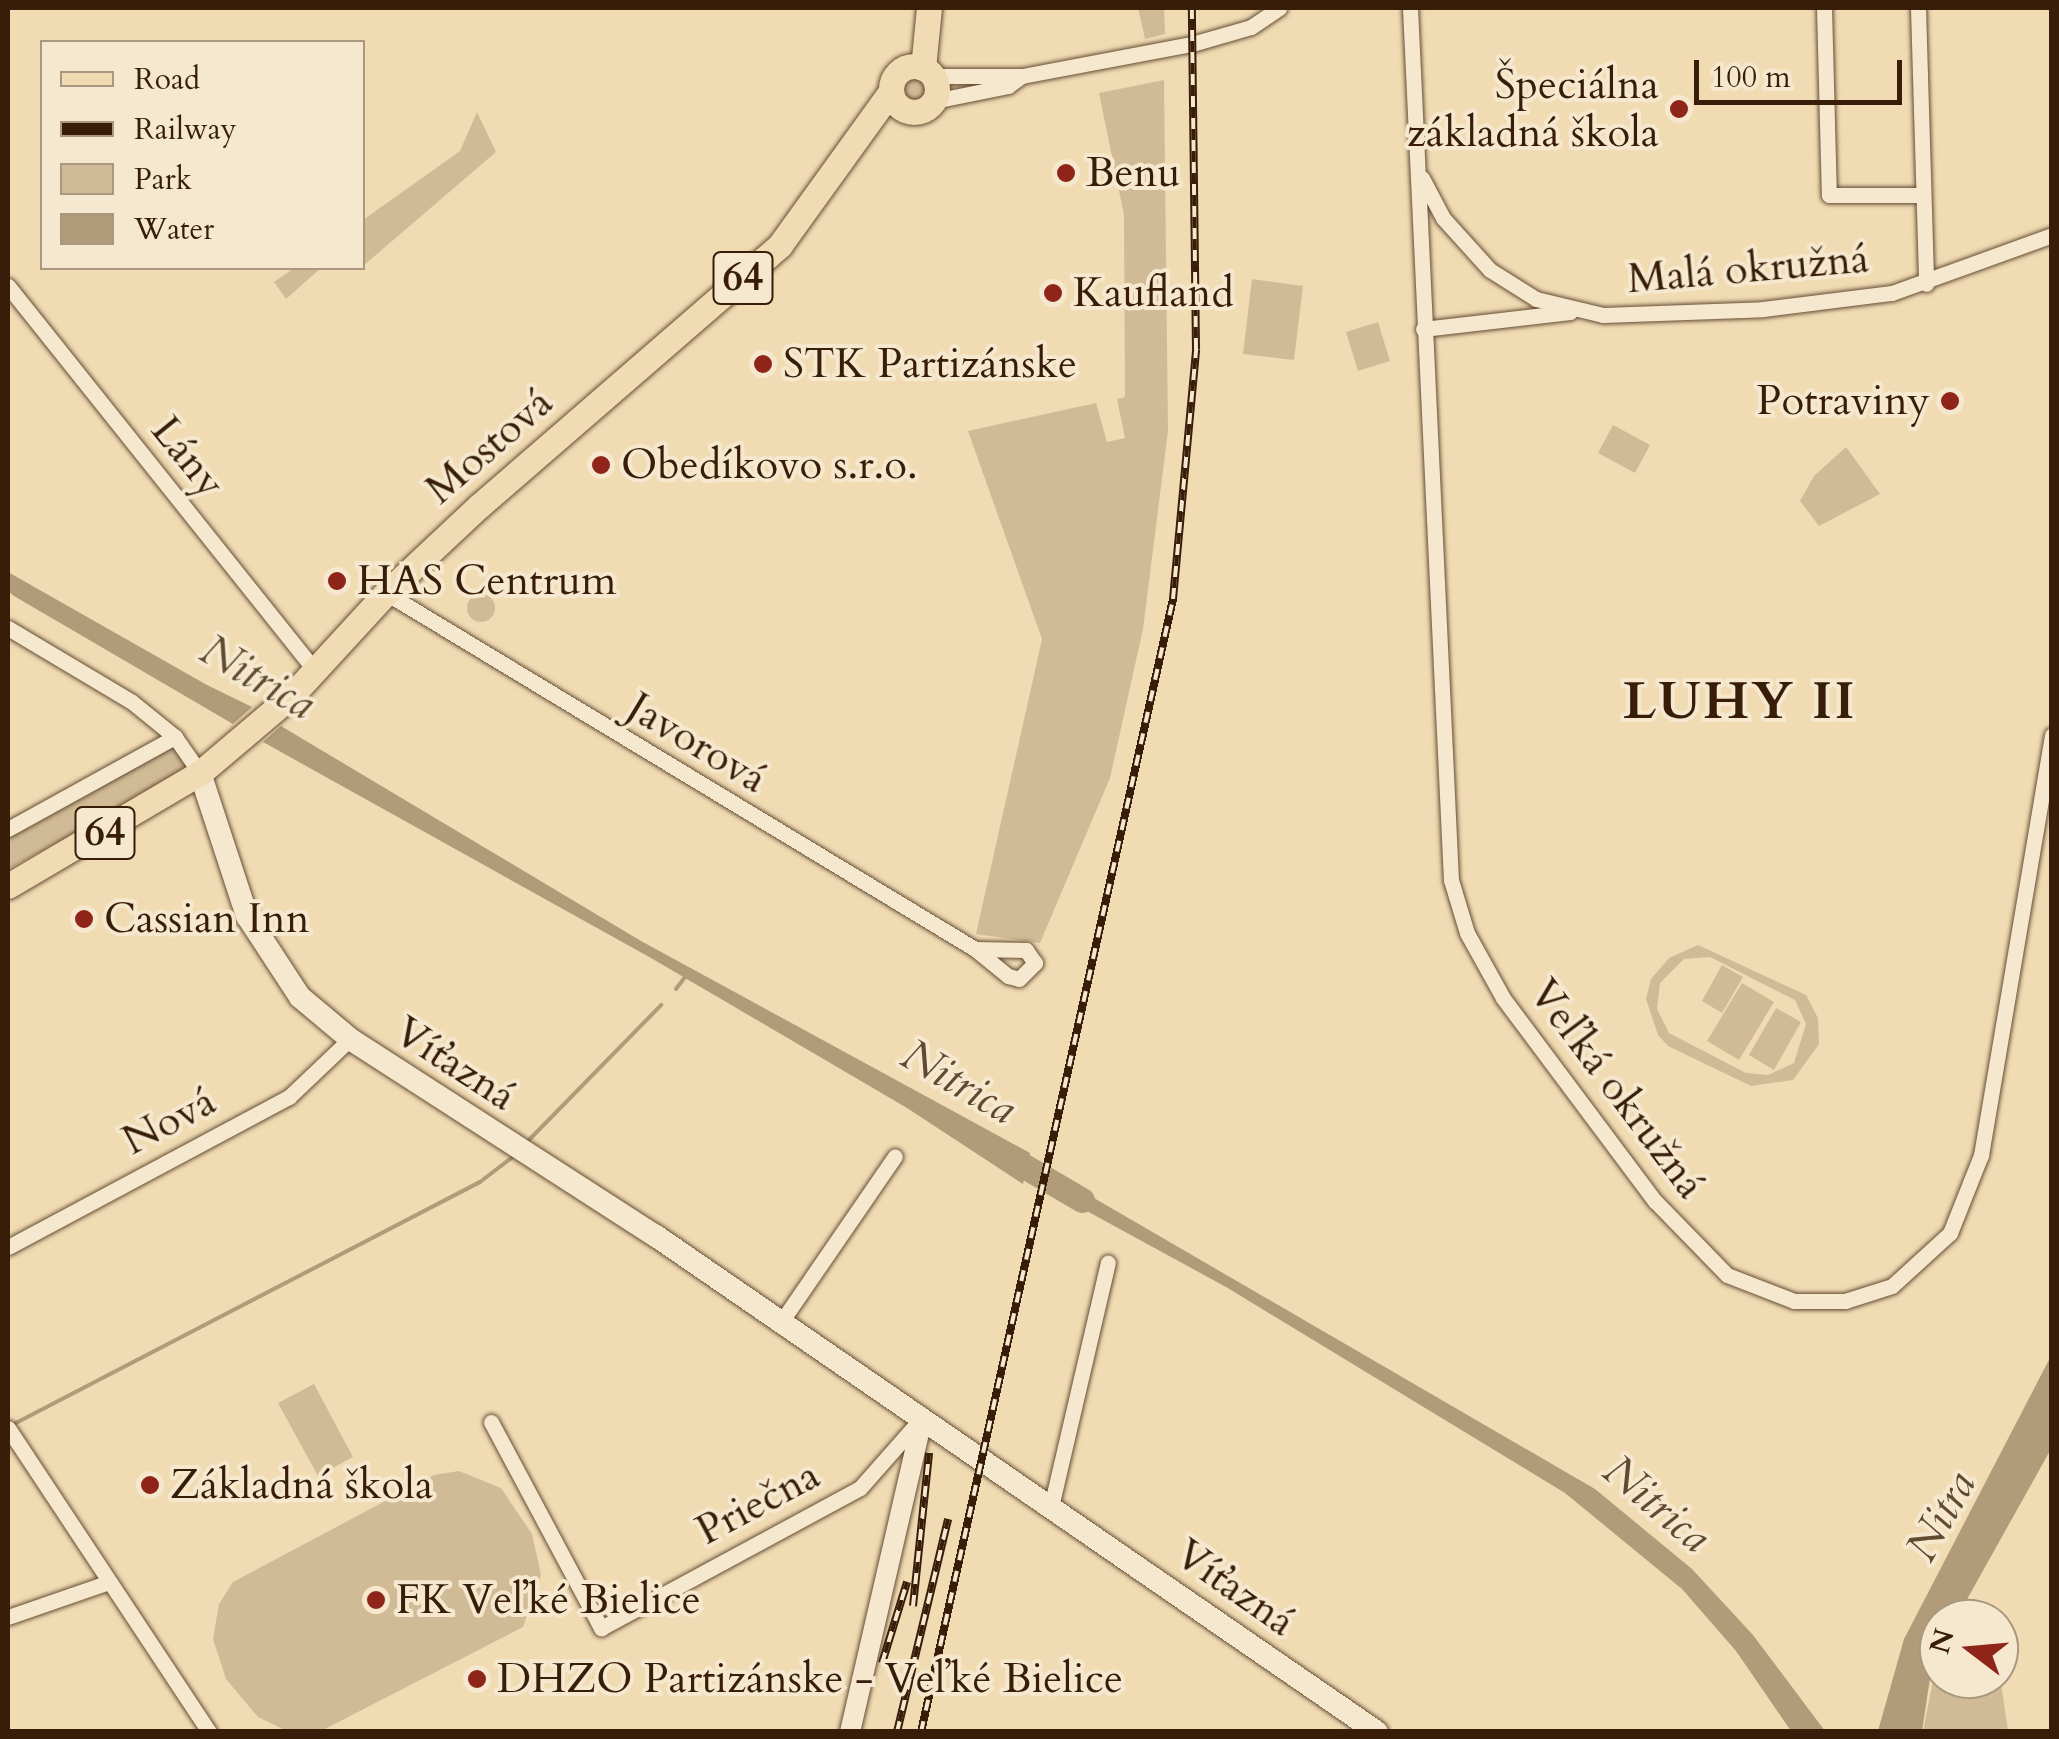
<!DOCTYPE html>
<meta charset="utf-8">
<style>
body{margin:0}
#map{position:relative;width:2059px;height:1739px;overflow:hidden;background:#f0dbb3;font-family:Cardo,serif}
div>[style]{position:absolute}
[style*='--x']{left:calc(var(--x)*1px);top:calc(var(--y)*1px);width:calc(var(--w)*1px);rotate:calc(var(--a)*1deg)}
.green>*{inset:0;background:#d1bb96}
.round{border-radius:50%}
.water>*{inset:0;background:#b19b79}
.stream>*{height:4px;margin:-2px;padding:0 2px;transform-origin:2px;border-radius:2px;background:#b19b79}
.river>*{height:25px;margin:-12.5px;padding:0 12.5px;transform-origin:12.5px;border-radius:12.5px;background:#b19b79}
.roads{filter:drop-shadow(0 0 2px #664d34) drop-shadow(0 0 2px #664d34)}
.minor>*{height:15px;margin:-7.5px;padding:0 7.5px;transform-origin:7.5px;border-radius:7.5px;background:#f5e8ce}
.tertiary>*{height:20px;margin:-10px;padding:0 10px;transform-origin:10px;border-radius:10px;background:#f5e8ce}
.secondary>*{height:22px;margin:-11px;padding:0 11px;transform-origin:11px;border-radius:11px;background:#f5e8ce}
.primary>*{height:25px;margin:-12.5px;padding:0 12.5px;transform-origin:12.5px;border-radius:12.5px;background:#f0dbb3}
.primary>.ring{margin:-12.5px;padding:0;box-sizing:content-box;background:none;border:25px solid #f0dbb3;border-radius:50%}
.rail>*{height:8px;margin-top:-4px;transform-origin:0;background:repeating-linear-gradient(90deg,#f5e8ce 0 11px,#381e09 0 22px);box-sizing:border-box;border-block:2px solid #381e09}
.dots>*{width:28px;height:28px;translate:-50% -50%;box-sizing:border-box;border:5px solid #f5e8ce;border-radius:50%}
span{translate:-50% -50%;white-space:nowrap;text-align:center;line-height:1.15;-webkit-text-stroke:8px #f5e8ce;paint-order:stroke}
.shield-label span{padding:2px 8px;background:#f5e8ce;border:2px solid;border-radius:8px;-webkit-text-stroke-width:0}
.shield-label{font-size:40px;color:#381e09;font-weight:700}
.poi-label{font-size:42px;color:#381e09}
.right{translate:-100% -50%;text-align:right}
.left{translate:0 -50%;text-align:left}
.street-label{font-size:42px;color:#381e09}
.water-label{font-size:45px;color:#624a30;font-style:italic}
.district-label{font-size:52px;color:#381e09;font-weight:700;letter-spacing:2.5px}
.frame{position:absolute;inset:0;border:10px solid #381e09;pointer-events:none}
.legend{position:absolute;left:40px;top:40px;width:325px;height:230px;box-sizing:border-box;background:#f5e8ce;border:2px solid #a9977f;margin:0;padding:12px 18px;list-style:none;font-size:30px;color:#381e09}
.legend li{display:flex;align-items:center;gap:20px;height:50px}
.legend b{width:50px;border:2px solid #a9977f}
.north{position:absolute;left:1919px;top:1599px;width:100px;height:100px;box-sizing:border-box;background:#f5e8ce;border:2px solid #a9977f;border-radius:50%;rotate:286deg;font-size:28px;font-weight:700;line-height:40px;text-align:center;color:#381e09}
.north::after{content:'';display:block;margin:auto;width:35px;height:45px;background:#8f2418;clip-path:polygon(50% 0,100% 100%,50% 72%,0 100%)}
.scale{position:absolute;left:1694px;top:60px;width:208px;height:45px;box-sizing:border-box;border:5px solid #381e09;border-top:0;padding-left:12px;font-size:30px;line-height:35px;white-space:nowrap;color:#381e09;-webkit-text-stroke:8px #f5e8ce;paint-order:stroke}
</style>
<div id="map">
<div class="green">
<i style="clip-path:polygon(1138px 8px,1164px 8px,1165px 34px,1145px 39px)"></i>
<i class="round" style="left:898px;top:73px;width:32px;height:32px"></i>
<i style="clip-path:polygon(1164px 80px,1168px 431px,1143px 629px,1110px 778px,1040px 943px,976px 934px,1042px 639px,968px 431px,1096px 403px,1107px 442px,1125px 438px,1117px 399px,1125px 397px,1124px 215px,1099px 93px)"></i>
<i style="clip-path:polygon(477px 112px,496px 152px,363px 266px,363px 220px,460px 151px)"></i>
<i style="clip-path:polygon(294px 268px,321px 268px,286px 299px,274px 282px)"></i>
<i style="clip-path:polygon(1252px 279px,1303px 286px,1294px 360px,1243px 354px)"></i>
<i style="clip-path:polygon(1378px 322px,1390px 361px,1358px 371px,1346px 332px)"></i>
<i style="clip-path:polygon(1613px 425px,1650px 445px,1635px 473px,1598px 453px)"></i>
<i style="clip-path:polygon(1846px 447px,1880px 494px,1819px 526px,1800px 501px,1814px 476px)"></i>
<i class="round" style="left:467px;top:594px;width:28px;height:28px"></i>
<i style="clip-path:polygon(172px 744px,190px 771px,8px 869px,8px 834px)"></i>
<i style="clip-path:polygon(evenodd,1698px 945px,1806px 995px,1818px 1018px,1819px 1044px,1793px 1080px,1751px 1086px,1668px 1046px,1658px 1035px,1646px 999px,1651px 979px,1669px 958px,1698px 945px,1710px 957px,1795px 1000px,1806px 1024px,1794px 1063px,1768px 1075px,1746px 1073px,1669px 1033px,1657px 1009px,1660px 983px,1684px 959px,1710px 957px)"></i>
<i style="clip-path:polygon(1722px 965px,1743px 977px,1722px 1013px,1702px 1001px)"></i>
<i style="clip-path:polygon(1742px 983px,1774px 1002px,1739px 1060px,1707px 1041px)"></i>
<i style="clip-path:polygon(1776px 1008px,1801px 1022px,1774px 1070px,1749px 1055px)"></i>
<i style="clip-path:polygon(314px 1384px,353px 1457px,318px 1476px,278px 1403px)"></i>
<i style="clip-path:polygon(459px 1471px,501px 1488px,532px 1534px,541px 1575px,523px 1627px,321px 1731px,287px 1731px,258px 1717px,226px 1679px,213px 1639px,219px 1604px,233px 1582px,434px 1475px)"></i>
<i style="clip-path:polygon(1939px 1651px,1939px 1679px,1999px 1679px,1999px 1669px,2008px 1731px,1923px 1731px)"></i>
</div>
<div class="water">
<i style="clip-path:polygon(8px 572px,207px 685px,252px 707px,233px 724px,14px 596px,8px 591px)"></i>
<i style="clip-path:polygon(281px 726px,641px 941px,1030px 1153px,1023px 1184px,907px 1108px,651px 958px,263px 742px)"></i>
<i style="clip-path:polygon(1056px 1176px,1595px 1489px,1692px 1569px,1753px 1635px,1825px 1731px,1791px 1731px,1736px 1651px,1682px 1589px,1565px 1493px,1226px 1287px,1052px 1192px)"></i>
<i style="clip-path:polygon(2051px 1356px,2051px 1449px,1956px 1619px,1939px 1619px,1922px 1731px,1878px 1731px,1904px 1639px)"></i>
</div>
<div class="stream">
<i style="--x:676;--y:989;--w:15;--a:-53"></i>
<i style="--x:527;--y:1142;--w:192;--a:-45.6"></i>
<i style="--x:12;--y:1425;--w:527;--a:-27.44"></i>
<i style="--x:480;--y:1182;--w:43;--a:-37.4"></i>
</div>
<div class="river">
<i style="--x:1000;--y:1152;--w:95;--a:30.3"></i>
</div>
<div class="roads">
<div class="minor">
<i style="--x:1410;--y:8;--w:873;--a:87.31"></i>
<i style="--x:1451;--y:880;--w:55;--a:73.2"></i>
<i style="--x:1467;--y:933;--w:74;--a:61"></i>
<i style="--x:1503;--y:998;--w:254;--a:53.2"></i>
<i style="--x:1655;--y:1201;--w:103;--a:45.8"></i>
<i style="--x:1727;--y:1275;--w:72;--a:21.2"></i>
<i style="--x:1794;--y:1301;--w:51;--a:0"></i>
<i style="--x:1845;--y:1301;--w:49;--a:-17.7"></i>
<i style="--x:1892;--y:1286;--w:79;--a:-42.4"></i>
<i style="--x:1950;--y:1233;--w:84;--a:-68.3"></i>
<i style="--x:1981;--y:1155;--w:426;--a:-80.4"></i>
<i style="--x:1824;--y:8;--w:187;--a:88.5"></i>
<i style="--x:1829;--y:195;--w:94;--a:0"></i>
<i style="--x:1918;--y:8;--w:276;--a:88.3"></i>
<i style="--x:933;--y:76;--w:89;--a:0"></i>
<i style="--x:1022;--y:76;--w:173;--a:-10.7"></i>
<i style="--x:1192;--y:44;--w:61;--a:-16.1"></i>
<i style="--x:1251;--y:27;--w:34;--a:-34"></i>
<i style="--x:934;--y:101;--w:76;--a:-11.5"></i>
<i style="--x:1008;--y:86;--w:17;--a:-36"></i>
<i style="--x:1422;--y:178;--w:45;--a:62.3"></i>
<i style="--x:1443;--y:218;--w:70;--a:47.9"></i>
<i style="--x:1490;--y:270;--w:54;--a:32.2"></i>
<i style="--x:1536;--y:299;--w:69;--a:13.4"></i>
<i style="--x:1603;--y:315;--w:160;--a:-2.1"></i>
<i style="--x:1763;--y:309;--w:130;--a:-7.1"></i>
<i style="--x:1892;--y:293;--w:170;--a:-19.9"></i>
<i style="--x:8;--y:286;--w:492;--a:51.4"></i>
<i style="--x:1423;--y:329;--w:148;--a:-6.6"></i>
<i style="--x:386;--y:593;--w:688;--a:31.15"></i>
<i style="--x:975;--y:949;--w:43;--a:39.3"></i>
<i style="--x:1008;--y:976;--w:11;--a:15"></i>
<i style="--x:1019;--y:979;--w:23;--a:-45"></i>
<i style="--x:1035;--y:963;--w:16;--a:-125"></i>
<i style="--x:1026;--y:950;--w:51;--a:-178.9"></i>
<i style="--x:8;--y:628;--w:144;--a:30.8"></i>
<i style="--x:132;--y:702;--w:55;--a:39.1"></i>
<i style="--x:175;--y:737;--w:44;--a:55.2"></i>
<i style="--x:8;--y:829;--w:191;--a:-28.9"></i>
<i style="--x:8;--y:1247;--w:319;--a:-28.1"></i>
<i style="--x:289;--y:1097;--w:84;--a:-43.6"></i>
<i style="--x:781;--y:1322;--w:201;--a:-55.5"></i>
<i style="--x:491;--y:1422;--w:234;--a:61.9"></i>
<i style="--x:601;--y:1628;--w:294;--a:-28.4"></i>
<i style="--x:860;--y:1488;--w:89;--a:-48.6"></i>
<i style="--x:8;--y:1428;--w:364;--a:56.5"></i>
<i style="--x:1051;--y:1507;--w:251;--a:-76.9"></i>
<i style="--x:8;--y:1617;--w:107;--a:-19.1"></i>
</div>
<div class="tertiary">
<i style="--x:850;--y:1732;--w:321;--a:-77"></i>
</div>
<div class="secondary">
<i style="--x:200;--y:773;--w:151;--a:71.8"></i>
<i style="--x:247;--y:916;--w:97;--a:56.8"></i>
<i style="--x:300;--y:997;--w:65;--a:40"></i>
<i style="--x:350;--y:1039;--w:364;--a:32.8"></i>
<i style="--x:656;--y:1236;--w:875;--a:34.53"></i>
</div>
<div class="primary">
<i class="ring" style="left:891px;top:66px;width:21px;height:21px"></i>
<i style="--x:923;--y:68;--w:60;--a:-84.3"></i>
<i style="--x:8;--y:886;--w:223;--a:-30.5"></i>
<i style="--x:200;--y:773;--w:122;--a:-40.3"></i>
<i style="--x:293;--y:694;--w:137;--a:-47.4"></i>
<i style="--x:386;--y:593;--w:127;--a:-43.1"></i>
<i style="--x:479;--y:506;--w:398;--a:-40.9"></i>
<i style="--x:780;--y:245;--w:190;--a:-54.2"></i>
</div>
</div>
<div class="rail">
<i style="--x:913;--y:1606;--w:154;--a:-84"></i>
<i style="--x:882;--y:1663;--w:85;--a:-72.8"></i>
<i style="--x:897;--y:1732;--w:219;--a:-76.5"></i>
<i style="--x:921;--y:1732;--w:1161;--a:-77.46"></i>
<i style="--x:1173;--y:599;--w:251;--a:-84.7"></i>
<i style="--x:1196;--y:349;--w:341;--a:-90.7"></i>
</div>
<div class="dots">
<i style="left:1679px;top:109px;background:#8f2418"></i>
<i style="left:1066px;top:173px;background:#8f2418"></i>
<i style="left:1053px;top:293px;background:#8f2418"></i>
<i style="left:763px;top:364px;background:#8f2418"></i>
<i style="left:1950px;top:401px;background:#8f2418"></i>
<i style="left:601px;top:465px;background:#8f2418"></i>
<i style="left:337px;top:581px;background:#8f2418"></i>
<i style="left:84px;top:919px;background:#8f2418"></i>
<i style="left:150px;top:1485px;background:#8f2418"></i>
<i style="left:376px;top:1600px;background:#8f2418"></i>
<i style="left:477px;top:1679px;background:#8f2418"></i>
</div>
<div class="shield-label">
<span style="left:743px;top:278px">64</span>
<span style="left:105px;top:833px">64</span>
</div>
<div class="poi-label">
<span class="right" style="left:1659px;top:109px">Špeciálna<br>základná škola</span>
<span class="left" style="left:1086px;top:173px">Benu</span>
<span class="left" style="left:1073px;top:293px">Kaufland</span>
<span class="left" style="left:783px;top:364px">STK Partizánske</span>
<span class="right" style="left:1930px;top:401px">Potraviny</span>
<span class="left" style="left:621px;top:465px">Obedíkovo s.r.o.</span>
<span class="left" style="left:357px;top:581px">HAS Centrum</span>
<span class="left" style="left:104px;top:919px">Cassian Inn</span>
<span class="left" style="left:170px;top:1485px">Základná škola</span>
<span class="left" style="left:396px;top:1600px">FK Veľké Bielice</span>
<span class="left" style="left:497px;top:1679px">DHZO Partizánske - Veľké Bielice</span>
</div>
<div class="street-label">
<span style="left:1748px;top:269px;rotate:-5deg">Malá okružná</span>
<span style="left:489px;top:446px;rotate:-41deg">Mostová</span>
<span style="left:188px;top:457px;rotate:51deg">Lány</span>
<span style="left:697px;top:743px;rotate:31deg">Javorová</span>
<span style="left:455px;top:1064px;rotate:33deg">Víťazná</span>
<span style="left:1617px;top:1089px;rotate:53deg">Veľká okružná</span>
<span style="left:169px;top:1121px;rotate:-28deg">Nová</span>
<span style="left:758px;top:1503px;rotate:-28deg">Priečna</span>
<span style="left:1235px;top:1588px;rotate:35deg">Víťazná</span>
</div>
<div class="water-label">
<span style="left:258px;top:677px;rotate:30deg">Nitrica</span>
<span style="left:959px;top:1082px;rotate:30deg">Nitrica</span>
<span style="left:1657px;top:1504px;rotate:40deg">Nitrica</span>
<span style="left:1941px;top:1516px;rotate:-61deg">Nitra</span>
</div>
<div class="district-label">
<span style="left:1740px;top:703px">LUHY II</span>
</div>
<div class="frame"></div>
<ul class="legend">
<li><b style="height:12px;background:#f0dbb3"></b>Road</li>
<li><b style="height:12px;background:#381e09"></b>Railway</li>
<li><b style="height:28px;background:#d1bb96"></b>Park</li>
<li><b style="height:28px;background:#b19b79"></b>Water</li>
</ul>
<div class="north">N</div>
<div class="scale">100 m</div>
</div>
